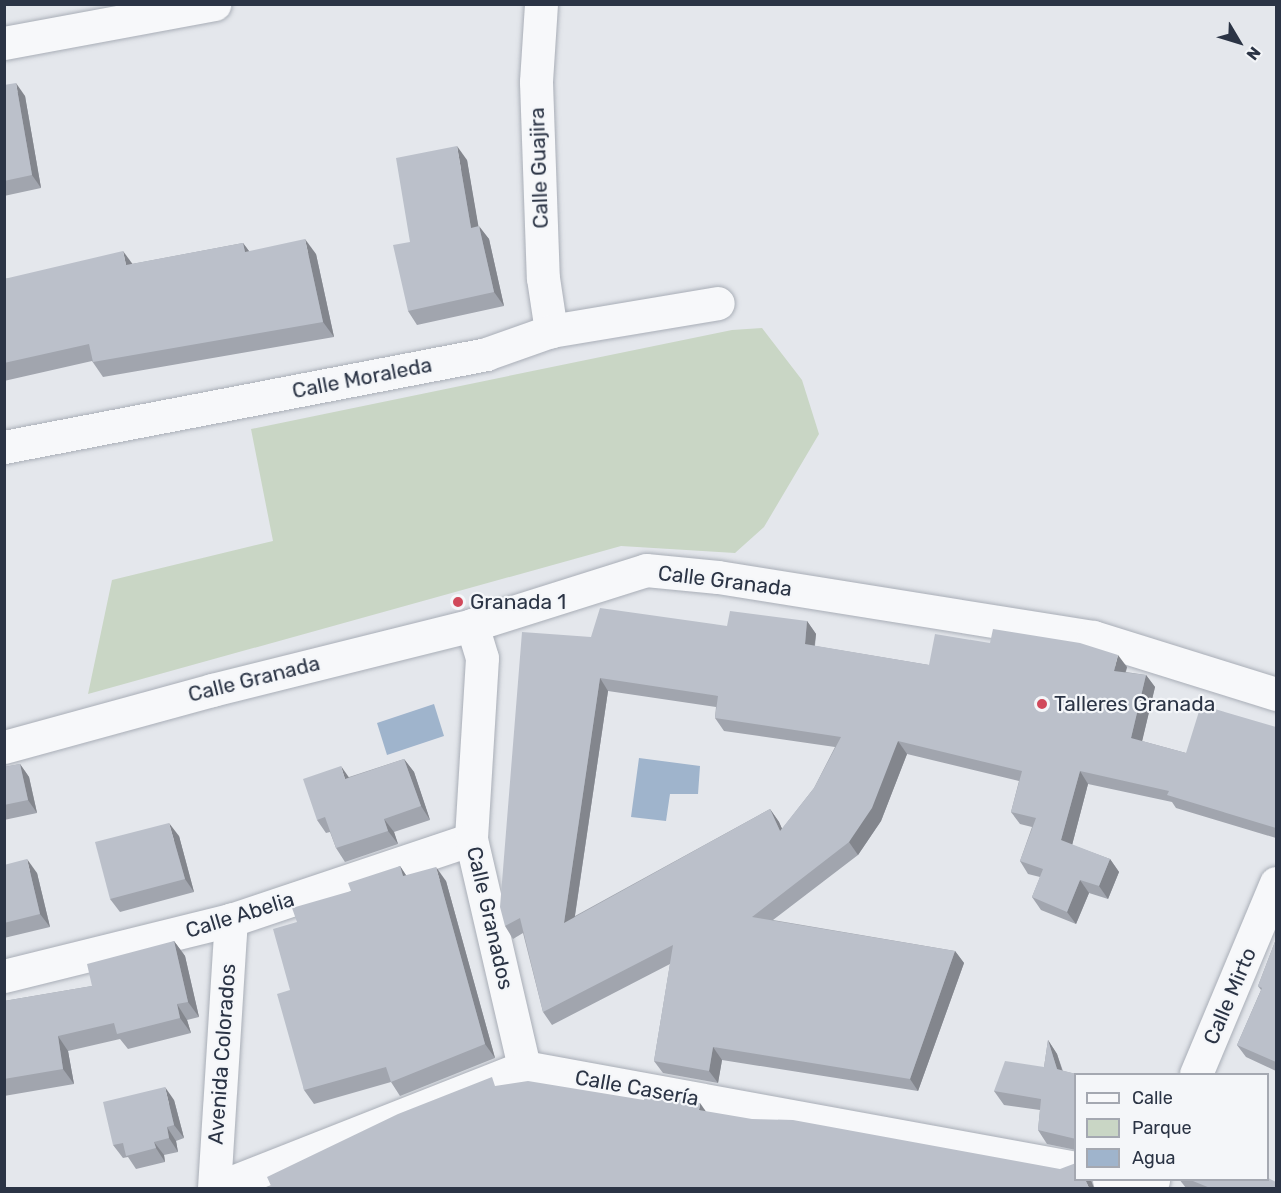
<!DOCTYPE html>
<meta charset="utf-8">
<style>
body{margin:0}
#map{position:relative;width:1281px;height:1193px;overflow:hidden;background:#e4e7ec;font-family:Rubik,sans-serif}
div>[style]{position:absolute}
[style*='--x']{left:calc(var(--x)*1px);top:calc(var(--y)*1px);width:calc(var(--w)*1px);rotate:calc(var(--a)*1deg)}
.green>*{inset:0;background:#c9d6c5}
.water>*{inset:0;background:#9fb4cc}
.roads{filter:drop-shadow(0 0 2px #a9aeb7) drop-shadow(0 0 2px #a9aeb7)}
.minor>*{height:33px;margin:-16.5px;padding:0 16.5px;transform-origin:16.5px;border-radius:16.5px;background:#f7f8fa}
.tertiary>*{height:33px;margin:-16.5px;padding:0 16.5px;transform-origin:16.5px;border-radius:16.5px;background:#f7f8fa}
.wall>*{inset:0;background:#a1a5ae}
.shaded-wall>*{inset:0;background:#83868d}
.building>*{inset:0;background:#bbc0ca}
.dots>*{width:16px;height:16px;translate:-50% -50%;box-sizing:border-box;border:3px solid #f4f6f9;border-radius:50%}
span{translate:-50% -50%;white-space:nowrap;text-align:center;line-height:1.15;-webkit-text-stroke:4.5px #f4f6f9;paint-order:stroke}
.street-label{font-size:21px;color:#2b3445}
.poi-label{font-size:21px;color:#2b3445}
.left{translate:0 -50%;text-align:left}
.frame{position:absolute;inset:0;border:6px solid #2b3445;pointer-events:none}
.legend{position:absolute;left:1074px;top:1073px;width:195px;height:108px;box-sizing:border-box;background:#f4f6f9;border:2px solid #a4a8b1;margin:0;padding:8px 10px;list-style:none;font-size:18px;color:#2b3445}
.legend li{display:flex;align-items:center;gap:12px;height:30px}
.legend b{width:30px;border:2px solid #a4a8b1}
.north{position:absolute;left:1209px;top:12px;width:60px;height:60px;-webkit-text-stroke:4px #f4f6f9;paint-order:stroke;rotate:128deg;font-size:16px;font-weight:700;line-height:24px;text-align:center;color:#2b3445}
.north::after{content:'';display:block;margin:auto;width:21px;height:27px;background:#2b3445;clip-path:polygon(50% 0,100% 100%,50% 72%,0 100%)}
</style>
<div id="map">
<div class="green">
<i style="clip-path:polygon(762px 328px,802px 380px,819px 434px,764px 527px,735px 553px,621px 546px,88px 694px,112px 580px,273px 541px,251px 429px,732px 330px)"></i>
</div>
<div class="water">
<i style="clip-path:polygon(434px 704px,444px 736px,387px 755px,377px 723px)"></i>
<i style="clip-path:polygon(639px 758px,700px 766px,698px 794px,670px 794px,666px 821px,631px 817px)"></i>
</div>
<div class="roads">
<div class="minor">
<i style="--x:541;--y:4;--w:78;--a:93.7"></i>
<i style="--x:536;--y:82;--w:196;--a:88"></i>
<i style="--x:543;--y:278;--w:54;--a:81.4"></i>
<i style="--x:4;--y:43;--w:214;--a:-10.5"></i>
<i style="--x:4;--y:447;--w:491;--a:-10.9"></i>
<i style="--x:486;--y:354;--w:69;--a:-19.5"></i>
<i style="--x:551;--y:331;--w:169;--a:-9.5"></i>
<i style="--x:4;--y:976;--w:234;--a:-13.9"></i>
<i style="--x:231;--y:920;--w:253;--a:-18.6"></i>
<i style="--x:214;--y:1188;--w:269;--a:-86.4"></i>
</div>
<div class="tertiary">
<i style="--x:472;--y:625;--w:34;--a:73"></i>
<i style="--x:482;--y:658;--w:181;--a:93.5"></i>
<i style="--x:471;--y:839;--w:234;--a:76.9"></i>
<i style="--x:4;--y:747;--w:216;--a:-15.3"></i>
<i style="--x:212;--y:690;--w:268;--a:-14"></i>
<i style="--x:472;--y:625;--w:182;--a:-17.5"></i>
<i style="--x:646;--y:570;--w:72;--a:5.6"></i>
<i style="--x:718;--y:577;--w:380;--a:9.1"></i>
<i style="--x:1093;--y:637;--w:192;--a:17.3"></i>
<i style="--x:1196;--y:1074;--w:207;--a:-67.3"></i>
<i style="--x:1109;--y:1180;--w:20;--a:24"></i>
<i style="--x:217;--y:1188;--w:330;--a:-21.5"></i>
<i style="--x:524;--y:1067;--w:561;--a:10.37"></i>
<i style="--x:1149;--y:1188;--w:9;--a:-63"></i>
</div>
</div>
<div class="wall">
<i style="clip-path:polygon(4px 85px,25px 96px,41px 188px,4px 196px)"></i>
<i style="clip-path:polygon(467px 160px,478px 226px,489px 239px,504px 306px,417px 325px,408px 311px,410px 242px)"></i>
<i style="clip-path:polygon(243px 243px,249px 251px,316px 254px,334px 337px,103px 377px,92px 361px,4px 381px,4px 279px,132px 264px)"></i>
<i style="clip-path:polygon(evenodd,807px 621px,816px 634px,815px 646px,929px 665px,1127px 667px,1126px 672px,1146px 675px,1155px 687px,1142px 741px,1186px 753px,1276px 727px,1276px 838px,1176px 808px,1172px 802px,1088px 784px,1072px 845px,1110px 859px,1119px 872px,1108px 899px,1089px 893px,1076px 924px,1041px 910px,1032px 897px,1040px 877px,1028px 874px,1020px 861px,1032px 827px,1020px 824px,1011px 812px,1019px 781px,907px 754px,881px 821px,858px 855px,773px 920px,955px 951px,964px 963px,918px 1091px,722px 1060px,718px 1083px,663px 1073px,654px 1061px,670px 964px,552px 1025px,543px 1012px,523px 933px,513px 939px,505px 926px,591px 637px,727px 626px,807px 621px,608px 691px,716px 707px,715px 718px,724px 731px,835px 747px,814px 788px,782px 829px,779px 822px,770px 809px,575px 916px,608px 691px)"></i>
<i style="clip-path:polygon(404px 759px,414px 772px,430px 820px,394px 832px,398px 844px,345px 862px,336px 848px,330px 832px,326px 833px,317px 820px,349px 777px)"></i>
<i style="clip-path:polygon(20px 764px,29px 777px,37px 813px,4px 820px,4px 767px)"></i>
<i style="clip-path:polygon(179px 836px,194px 892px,120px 912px,110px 899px)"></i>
<i style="clip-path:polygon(4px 865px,37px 873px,50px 927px,4px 938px)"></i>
<i style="clip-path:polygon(400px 866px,406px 875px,446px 881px,495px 1058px,400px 1096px,391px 1082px,314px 1104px,304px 1090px,290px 990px,297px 922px,351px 891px)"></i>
<i style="clip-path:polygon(1276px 939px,1276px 1071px,1246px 1057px,1237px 1045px,1261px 990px,1258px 986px)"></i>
<i style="clip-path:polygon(174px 941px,185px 956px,199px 1017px,187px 1020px,191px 1033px,128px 1049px,120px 1039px,68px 1051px,74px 1084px,4px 1096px,4px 1001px,92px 986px)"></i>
<i style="clip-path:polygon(1048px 1040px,1057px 1054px,1063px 1071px,1076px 1074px,1076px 1150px,1047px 1144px,1038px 1130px,1040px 1110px,1004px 1105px,994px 1091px,1044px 1067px)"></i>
<i style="clip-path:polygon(174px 1100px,184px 1138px,176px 1141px,178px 1152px,164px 1155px,165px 1162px,136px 1169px,128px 1157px,123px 1158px,113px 1145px)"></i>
<i style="clip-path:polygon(1179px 1179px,1268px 1179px,1276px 1188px,1186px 1188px)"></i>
</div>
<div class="shaded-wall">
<i style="clip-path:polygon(16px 83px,25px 96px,41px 188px,32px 175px)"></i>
<i style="clip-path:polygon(457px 146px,467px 160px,481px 241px,471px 228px)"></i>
<i style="clip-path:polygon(479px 226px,489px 239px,504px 306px,494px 292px)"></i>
<i style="clip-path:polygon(305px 239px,316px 254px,334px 337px,323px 322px)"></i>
<i style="clip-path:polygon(243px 243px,254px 258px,245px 252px)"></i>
<i style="clip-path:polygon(123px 251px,134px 266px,126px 265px)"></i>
<i style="clip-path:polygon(807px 621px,816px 634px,813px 657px,805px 644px)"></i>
<i style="clip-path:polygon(1118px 655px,1127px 667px,1122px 683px,1114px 671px)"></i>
<i style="clip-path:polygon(1146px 675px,1155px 687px,1140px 750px,1131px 738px)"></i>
<i style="clip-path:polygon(600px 678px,608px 691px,572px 935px,564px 923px)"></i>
<i style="clip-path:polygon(898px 741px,907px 754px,881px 821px,858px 855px,849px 842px)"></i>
<i style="clip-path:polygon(404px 759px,414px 772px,430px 820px,421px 806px)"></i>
<i style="clip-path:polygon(20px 764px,29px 777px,37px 813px,28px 800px)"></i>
<i style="clip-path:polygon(341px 766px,350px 779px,345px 779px)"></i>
<i style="clip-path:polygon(1080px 771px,1088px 784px,1070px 853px,1061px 840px)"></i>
<i style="clip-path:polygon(770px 809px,779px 822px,789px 844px,780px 831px)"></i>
<i style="clip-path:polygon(384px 819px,394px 832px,398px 844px,388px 831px)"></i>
<i style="clip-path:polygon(169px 823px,179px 836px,194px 892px,185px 879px)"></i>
<i style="clip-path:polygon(27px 859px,37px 873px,50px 927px,40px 914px)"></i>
<i style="clip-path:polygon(1110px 859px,1119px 872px,1108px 899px,1099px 886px)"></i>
<i style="clip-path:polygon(400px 866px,409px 880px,403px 876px)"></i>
<i style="clip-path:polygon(436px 867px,446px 881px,495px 1058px,485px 1044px)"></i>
<i style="clip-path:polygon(1080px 880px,1089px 893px,1076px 924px,1067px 912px)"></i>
<i style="clip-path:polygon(174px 941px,185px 956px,199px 1017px,188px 1002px)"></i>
<i style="clip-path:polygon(955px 951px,964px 963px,918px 1091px,910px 1079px)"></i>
<i style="clip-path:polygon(177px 1004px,187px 1020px,191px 1033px,180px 1018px)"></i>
<i style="clip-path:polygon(58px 1036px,68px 1051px,74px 1084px,63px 1069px)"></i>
<i style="clip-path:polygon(1048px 1040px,1057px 1054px,1066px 1083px,1057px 1069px)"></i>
<i style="clip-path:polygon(713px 1047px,722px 1060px,718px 1083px,709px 1071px)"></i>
<i style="clip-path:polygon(165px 1087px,174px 1100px,184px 1138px,174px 1125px)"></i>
<i style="clip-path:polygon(700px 1103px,712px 1120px,699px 1110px)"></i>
<i style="clip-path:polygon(167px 1127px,176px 1141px,178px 1152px,169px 1138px)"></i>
<i style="clip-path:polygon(154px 1142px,164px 1155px,165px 1162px,156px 1148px)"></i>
<i style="clip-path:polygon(1085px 1179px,1091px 1180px,1094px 1188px,1089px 1188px)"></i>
</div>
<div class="building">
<i style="clip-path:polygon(16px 83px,32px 175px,4px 181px,4px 85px)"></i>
<i style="clip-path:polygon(457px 146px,471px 228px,479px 226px,494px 292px,408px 311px,393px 245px,410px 242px,396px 158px)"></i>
<i style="clip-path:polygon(305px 239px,323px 322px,93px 362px,89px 344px,4px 363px,4px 279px,123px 251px,126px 265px,243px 243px,245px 252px)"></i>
<i style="clip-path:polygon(evenodd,600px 608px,727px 626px,730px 611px,807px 621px,805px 644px,929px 665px,935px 634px,990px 643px,993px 629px,1080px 643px,1118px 655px,1114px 671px,1146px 675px,1131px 738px,1186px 753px,1201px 705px,1276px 727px,1276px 828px,1167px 795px,1169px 791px,1080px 771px,1061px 840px,1110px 859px,1099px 886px,1080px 880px,1067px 912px,1032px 897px,1043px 869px,1020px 861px,1036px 818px,1011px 812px,1022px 771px,898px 741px,872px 808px,849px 842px,752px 917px,955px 951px,910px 1079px,713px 1047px,709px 1071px,654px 1061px,673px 945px,543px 1012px,520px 918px,505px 926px,500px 907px,522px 632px,591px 637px,600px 608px,600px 678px,718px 696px,715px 718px,841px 737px,814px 788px,780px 831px,770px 809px,564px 923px,600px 678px)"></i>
<i style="clip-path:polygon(404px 759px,421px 806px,384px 819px,388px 831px,336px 848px,325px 817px,317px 820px,303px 779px,341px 766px,345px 779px)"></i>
<i style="clip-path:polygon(20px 764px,28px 800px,4px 805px,4px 767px)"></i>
<i style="clip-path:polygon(169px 823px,185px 879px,110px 899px,95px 842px)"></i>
<i style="clip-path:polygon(27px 859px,40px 914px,4px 923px,4px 865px)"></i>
<i style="clip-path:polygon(400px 866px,403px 876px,436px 867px,485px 1044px,391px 1082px,386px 1067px,304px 1090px,277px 994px,290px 990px,273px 929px,297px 922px,292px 908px,351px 891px,348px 883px)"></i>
<i style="clip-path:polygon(1276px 939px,1276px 1062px,1237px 1045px,1262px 988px,1258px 986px)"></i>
<i style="clip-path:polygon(174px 941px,188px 1002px,177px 1004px,180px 1018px,117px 1034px,114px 1023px,58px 1036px,63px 1069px,4px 1079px,4px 1001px,92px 986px,87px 964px)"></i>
<i style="clip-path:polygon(1048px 1040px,1057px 1069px,1076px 1074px,1076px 1139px,1038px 1130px,1041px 1099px,994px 1091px,1005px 1061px,1044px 1067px)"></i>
<i style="clip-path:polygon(492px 1077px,495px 1086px,528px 1081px,644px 1100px,645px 1093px,700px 1103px,699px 1110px,752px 1119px,793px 1120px,1060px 1169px,1076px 1163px,1076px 1179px,1085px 1179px,1089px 1188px,272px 1188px,267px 1177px,398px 1114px)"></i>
<i style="clip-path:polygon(165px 1087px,174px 1125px,167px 1127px,169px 1138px,154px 1142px,156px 1148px,126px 1156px,123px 1143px,113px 1145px,103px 1102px)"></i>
<i style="clip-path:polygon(1268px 1178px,1276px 1182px,1276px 1188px,1210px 1188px,1188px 1179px,1268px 1179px)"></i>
</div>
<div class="dots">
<i style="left:458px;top:602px;background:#d1495b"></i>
<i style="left:1042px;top:704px;background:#d1495b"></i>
</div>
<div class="street-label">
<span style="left:539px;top:168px;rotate:-92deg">Calle Guajira</span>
<span style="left:362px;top:378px;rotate:-11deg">Calle Moraleda</span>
<span style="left:725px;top:581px;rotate:7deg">Calle Granada</span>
<span style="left:254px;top:679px;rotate:-14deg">Calle Granada</span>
<span style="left:240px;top:915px;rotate:-17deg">Calle Abelia</span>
<span style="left:490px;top:918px;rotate:77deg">Calle Granados</span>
<span style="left:1230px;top:996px;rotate:-67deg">Calle Mirto</span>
<span style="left:222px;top:1054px;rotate:-86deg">Avenida Colorados</span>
<span style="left:637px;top:1088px;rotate:10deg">Calle Casería</span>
</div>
<div class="poi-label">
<span class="left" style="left:470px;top:602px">Granada 1</span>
<span class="left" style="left:1054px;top:704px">Talleres Granada</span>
</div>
<div class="frame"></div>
<ul class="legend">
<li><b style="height:8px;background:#f7f8fa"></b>Calle</li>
<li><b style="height:16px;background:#c9d6c5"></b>Parque</li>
<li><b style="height:16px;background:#9fb4cc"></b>Agua</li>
</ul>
<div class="north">N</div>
</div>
